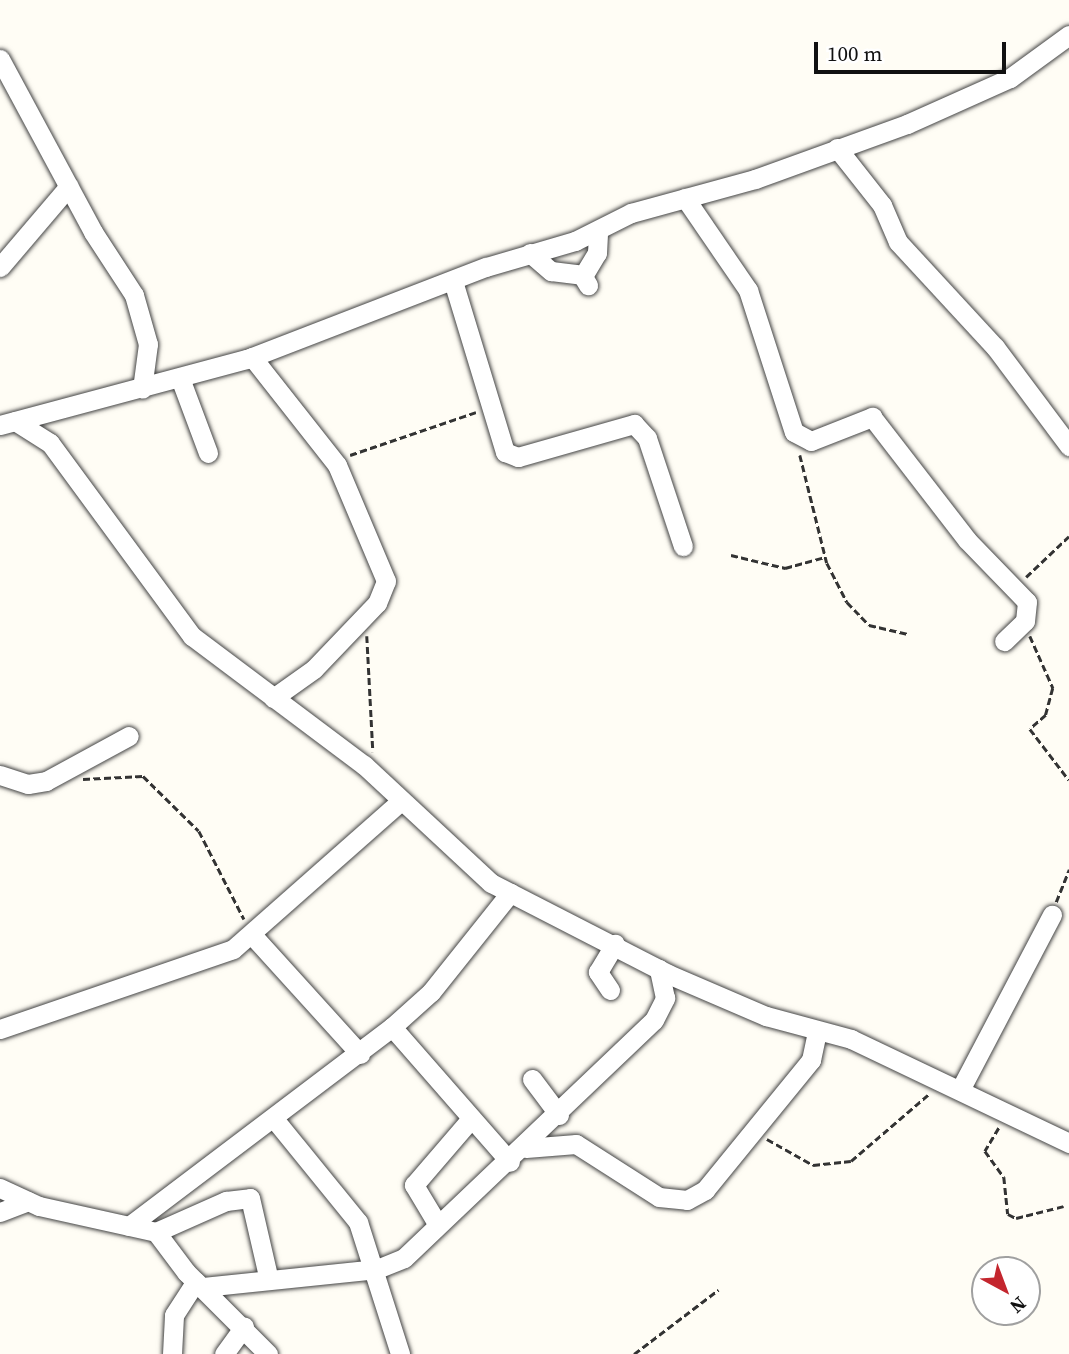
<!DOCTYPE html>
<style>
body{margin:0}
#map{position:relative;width:1069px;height:1354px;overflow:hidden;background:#fffdf5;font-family:"Source Serif 4",serif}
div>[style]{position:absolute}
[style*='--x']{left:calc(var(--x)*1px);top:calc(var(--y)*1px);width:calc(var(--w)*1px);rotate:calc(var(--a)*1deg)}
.path>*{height:2.5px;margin-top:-1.25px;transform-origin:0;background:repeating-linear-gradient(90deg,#333 0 7px,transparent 0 10.5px)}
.roads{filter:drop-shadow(0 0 2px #444) drop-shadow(0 0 2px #444)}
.minor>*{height:19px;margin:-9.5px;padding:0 9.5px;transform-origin:9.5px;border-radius:9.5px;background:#fff}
span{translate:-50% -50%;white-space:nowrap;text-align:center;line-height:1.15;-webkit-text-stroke:7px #fff;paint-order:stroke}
.north{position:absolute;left:971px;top:1256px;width:70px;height:70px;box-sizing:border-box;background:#fff;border:2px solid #a0a0a0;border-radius:50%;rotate:139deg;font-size:19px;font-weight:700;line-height:28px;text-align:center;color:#111}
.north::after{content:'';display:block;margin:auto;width:24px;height:32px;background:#c4262e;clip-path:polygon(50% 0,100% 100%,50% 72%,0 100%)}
.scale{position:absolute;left:814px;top:42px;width:192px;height:32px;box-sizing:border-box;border:4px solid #111;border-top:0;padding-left:9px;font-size:21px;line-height:24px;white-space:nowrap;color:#111;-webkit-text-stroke:5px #fff;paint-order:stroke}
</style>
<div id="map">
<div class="path">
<i style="--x:350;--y:455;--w:133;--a:-18.8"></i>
<i style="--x:800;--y:455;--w:111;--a:76"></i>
<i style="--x:827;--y:563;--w:44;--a:62.9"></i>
<i style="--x:847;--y:602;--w:32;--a:46"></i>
<i style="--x:869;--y:625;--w:40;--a:13"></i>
<i style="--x:731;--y:555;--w:56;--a:13.5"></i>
<i style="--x:785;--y:568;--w:41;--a:-15.4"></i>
<i style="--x:1026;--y:577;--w:59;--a:-43.6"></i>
<i style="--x:367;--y:636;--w:116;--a:87"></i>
<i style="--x:1030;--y:636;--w:57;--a:66.1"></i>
<i style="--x:1053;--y:688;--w:28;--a:105"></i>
<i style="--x:1046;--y:715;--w:21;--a:139"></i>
<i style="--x:1030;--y:729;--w:64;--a:52.6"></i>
<i style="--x:83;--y:779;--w:60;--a:-2.9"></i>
<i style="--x:143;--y:776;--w:78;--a:44.5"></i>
<i style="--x:199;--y:831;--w:99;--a:62.9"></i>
<i style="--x:1056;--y:902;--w:35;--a:-68"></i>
<i style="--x:999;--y:1128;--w:27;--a:121"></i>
<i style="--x:985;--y:1151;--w:32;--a:54"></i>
<i style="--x:1004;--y:1177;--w:37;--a:84"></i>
<i style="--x:1008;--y:1214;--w:9;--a:27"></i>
<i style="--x:1016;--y:1218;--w:49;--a:-14"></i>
<i style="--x:767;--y:1139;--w:53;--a:29.5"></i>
<i style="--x:813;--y:1165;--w:38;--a:-6"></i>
<i style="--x:851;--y:1161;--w:104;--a:-40.7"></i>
<i style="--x:634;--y:1354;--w:106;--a:-37.3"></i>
</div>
<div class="roads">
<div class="minor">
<i style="--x:0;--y:59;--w:196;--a:61.7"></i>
<i style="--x:93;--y:232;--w:75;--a:56.9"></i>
<i style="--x:134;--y:295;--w:51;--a:74.1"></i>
<i style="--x:148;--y:344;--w:45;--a:97.6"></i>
<i style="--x:837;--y:148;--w:73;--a:51.7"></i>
<i style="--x:882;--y:205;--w:40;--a:66.6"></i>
<i style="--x:898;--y:242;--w:143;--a:47.3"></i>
<i style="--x:995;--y:347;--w:124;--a:53.2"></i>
<i style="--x:685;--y:198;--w:112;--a:55.6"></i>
<i style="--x:748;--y:290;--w:149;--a:72.1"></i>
<i style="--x:794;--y:432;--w:19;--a:28"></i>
<i style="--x:811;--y:441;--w:66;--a:-21.5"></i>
<i style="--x:872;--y:417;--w:155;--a:52.3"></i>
<i style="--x:967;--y:540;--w:86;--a:45.9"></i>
<i style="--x:1027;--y:602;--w:19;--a:96"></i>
<i style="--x:1025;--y:621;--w:29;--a:136"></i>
<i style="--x:530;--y:253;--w:28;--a:41"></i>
<i style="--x:551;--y:271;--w:31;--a:7"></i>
<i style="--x:582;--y:275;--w:12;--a:59"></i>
<i style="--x:0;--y:267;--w:106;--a:-49.6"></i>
<i style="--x:583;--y:276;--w:27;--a:-59"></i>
<i style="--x:597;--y:253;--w:22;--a:-87"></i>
<i style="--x:453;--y:281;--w:179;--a:73.1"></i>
<i style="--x:505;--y:452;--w:14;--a:21"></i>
<i style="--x:518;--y:457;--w:121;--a:-15.9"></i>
<i style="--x:634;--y:424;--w:19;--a:47"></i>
<i style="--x:647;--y:438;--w:114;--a:71.6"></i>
<i style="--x:252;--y:357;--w:137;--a:51.8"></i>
<i style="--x:337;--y:465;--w:126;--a:67.1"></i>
<i style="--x:386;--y:581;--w:24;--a:112"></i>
<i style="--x:377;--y:603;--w:91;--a:133.7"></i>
<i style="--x:314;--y:669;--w:50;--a:144.7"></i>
<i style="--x:180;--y:378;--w:80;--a:69.5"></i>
<i style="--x:15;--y:421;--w:41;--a:32.2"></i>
<i style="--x:50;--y:443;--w:240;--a:53.7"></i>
<i style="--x:192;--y:636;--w:215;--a:36.9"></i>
<i style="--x:364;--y:765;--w:173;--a:42.9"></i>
<i style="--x:491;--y:883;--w:199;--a:27.2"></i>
<i style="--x:668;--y:974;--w:107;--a:23.2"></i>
<i style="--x:766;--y:1016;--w:88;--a:15.1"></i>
<i style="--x:851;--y:1039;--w:242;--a:25.5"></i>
<i style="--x:0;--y:425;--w:256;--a:-15"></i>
<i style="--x:247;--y:359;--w:256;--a:-21.1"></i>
<i style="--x:486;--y:267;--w:93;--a:-16.3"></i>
<i style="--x:575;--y:241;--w:63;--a:-26.6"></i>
<i style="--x:631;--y:213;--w:129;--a:-15.3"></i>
<i style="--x:755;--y:179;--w:162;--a:-19.9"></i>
<i style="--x:907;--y:124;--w:113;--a:-24.1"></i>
<i style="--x:1010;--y:78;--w:73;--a:-36.1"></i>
<i style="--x:0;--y:775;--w:29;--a:18"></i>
<i style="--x:28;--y:784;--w:18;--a:-9"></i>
<i style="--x:46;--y:781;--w:94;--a:-28.5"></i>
<i style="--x:254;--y:937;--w:158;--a:47.8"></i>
<i style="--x:610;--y:990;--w:22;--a:-124"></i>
<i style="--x:598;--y:972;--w:33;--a:-59"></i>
<i style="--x:392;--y:1027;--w:179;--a:48.8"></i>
<i style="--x:0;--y:1029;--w:246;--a:-18.9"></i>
<i style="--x:233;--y:949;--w:222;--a:-41.4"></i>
<i style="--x:532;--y:1079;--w:45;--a:53.1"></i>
<i style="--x:960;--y:1090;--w:198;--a:-62.3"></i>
<i style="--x:275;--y:1120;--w:132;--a:50.9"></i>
<i style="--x:358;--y:1222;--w:139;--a:72.3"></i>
<i style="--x:526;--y:1148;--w:50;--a:-4.6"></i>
<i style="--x:576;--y:1144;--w:98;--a:32.6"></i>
<i style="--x:659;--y:1197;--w:28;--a:6"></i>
<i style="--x:687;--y:1200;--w:21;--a:-29"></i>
<i style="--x:705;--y:1190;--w:168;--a:-50.8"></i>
<i style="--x:811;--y:1060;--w:29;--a:-78"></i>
<i style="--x:0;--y:1188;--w:43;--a:24.8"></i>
<i style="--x:39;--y:1206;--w:120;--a:12.5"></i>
<i style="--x:156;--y:1232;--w:50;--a:53.1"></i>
<i style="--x:186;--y:1272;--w:116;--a:45"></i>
<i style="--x:0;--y:1212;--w:30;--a:-21"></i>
<i style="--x:438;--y:1225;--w:47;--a:-121"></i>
<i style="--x:414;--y:1185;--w:84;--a:-49.3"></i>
<i style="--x:129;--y:1226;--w:330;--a:-37.1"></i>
<i style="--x:392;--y:1027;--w:52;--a:-41.9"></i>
<i style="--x:431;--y:992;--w:127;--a:-51.4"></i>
<i style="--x:156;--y:1232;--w:77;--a:-23.9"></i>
<i style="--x:226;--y:1201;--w:24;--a:-7"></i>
<i style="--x:250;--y:1198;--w:84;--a:77"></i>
<i style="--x:203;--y:1287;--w:175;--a:-5.9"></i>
<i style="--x:377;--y:1269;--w:29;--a:-22"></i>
<i style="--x:404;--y:1258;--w:345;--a:-43.6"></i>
<i style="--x:654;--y:1020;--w:25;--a:-63"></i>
<i style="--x:665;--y:998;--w:30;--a:-102"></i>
<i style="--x:172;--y:1354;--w:39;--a:-87"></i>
<i style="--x:174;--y:1315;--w:40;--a:-57.1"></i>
<i style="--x:224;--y:1354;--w:34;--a:-54"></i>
</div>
</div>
<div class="north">N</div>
<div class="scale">100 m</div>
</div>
